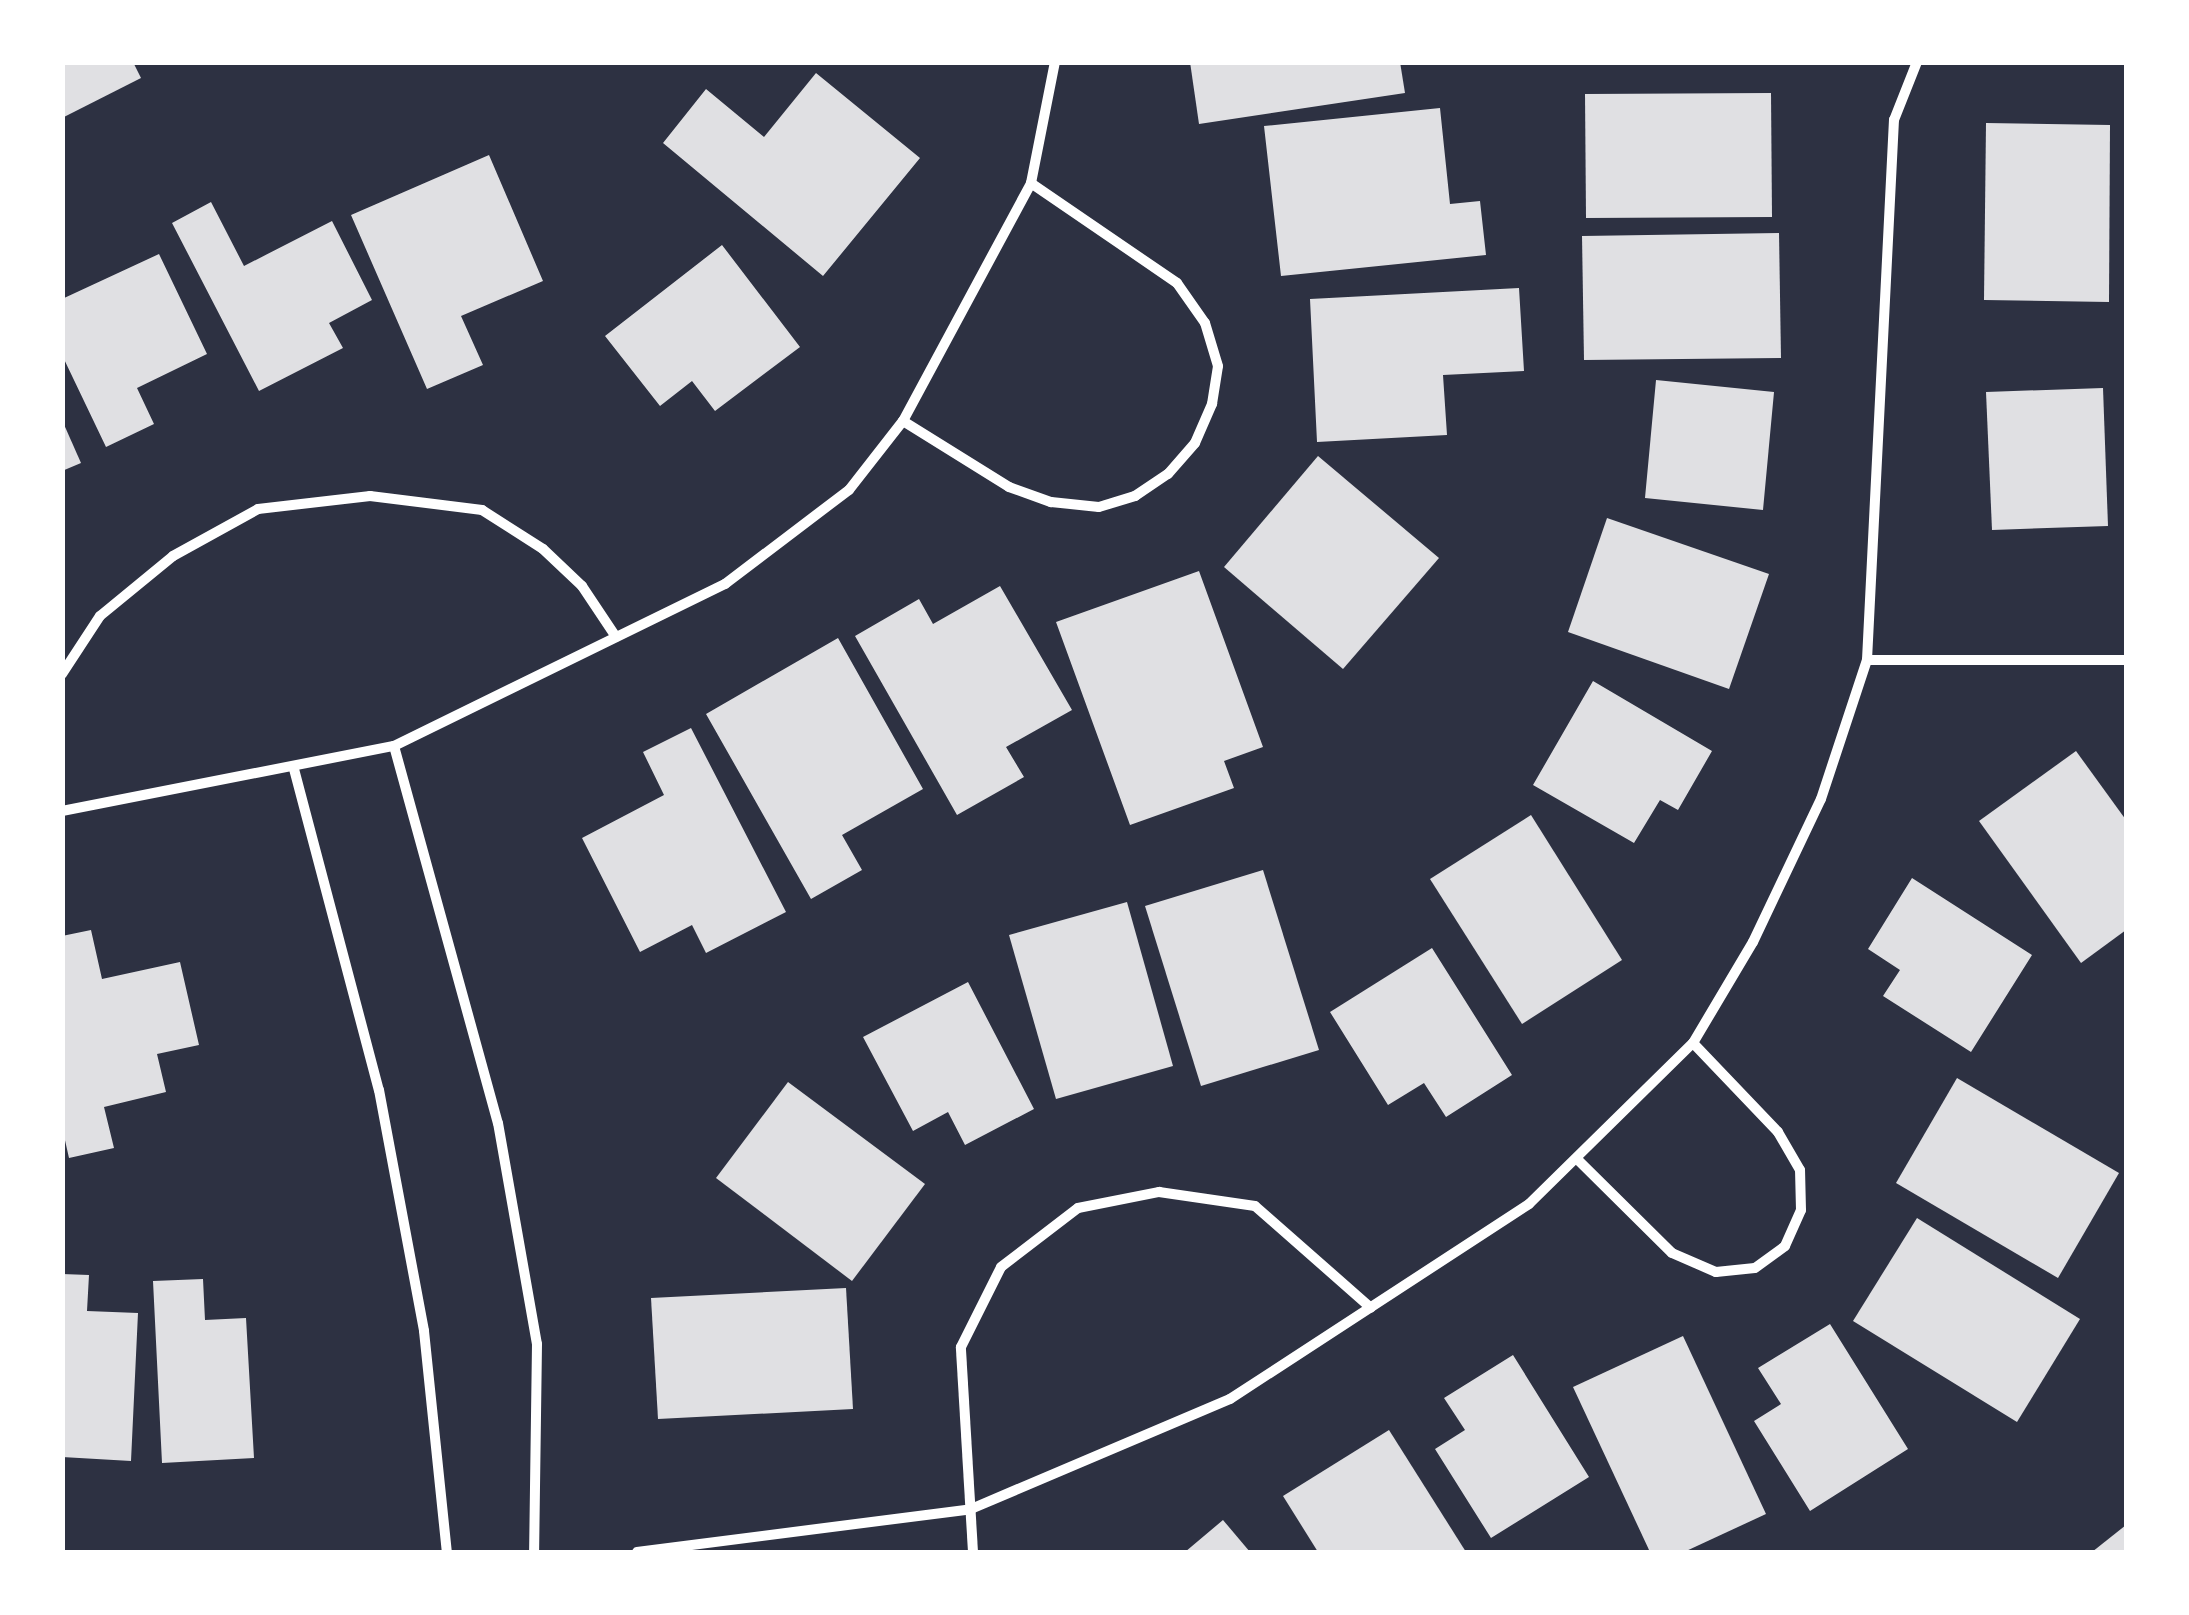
<!DOCTYPE html>
<style>
body{margin:0}
#map{position:relative;width:2189px;height:1615px;overflow:hidden;background:#2d3142;font-family:Montserrat,sans-serif}
div>[style]{position:absolute}
[style*='--x']{left:calc(var(--x)*1px);top:calc(var(--y)*1px);width:calc(var(--w)*1px);rotate:calc(var(--a)*1deg)}
.building>*{inset:0;background:#e0e0e3}
.minor>*{height:10px;margin:-5px;padding:0 5px;transform-origin:5px;border-radius:5px;background:#fff}
span{translate:-50% -50%;white-space:nowrap;text-align:center;line-height:1.15;-webkit-text-stroke:10px #fff;paint-order:stroke}
.frame{position:absolute;inset:0;border:65px solid #fff;pointer-events:none}
</style>
<div id="map">
<div class="building">
<i style="clip-path:polygon(62px 62px,133px 62px,141px 78px,62px 118px)"></i>
<i style="clip-path:polygon(1190px 62px,1400px 62px,1405px 93px,1199px 124px)"></i>
<i style="clip-path:polygon(816px 73px,920px 158px,823px 276px,663px 143px,706px 89px,764px 137px)"></i>
<i style="clip-path:polygon(1771px 93px,1772px 217px,1586px 218px,1585px 94px)"></i>
<i style="clip-path:polygon(1440px 108px,1450px 204px,1480px 201px,1486px 255px,1281px 276px,1264px 126px)"></i>
<i style="clip-path:polygon(1986px 123px,2110px 125px,2109px 302px,1984px 300px)"></i>
<i style="clip-path:polygon(489px 155px,543px 281px,461px 316px,483px 365px,427px 389px,351px 215px)"></i>
<i style="clip-path:polygon(211px 202px,244px 266px,332px 221px,372px 300px,329px 323px,343px 348px,259px 391px,172px 223px)"></i>
<i style="clip-path:polygon(1779px 233px,1781px 358px,1584px 360px,1582px 236px)"></i>
<i style="clip-path:polygon(722px 245px,800px 347px,715px 411px,692px 381px,660px 406px,605px 336px)"></i>
<i style="clip-path:polygon(159px 254px,207px 354px,137px 388px,154px 424px,106px 447px,62px 355px,62px 299px)"></i>
<i style="clip-path:polygon(1519px 288px,1524px 371px,1443px 375px,1447px 435px,1317px 442px,1310px 299px)"></i>
<i style="clip-path:polygon(1656px 380px,1774px 392px,1763px 510px,1645px 498px)"></i>
<i style="clip-path:polygon(2103px 388px,2108px 526px,1992px 530px,1986px 392px)"></i>
<i style="clip-path:polygon(62px 420px,81px 463px,62px 471px)"></i>
<i style="clip-path:polygon(1318px 456px,1439px 558px,1343px 669px,1224px 567px)"></i>
<i style="clip-path:polygon(1607px 518px,1769px 574px,1729px 689px,1568px 632px)"></i>
<i style="clip-path:polygon(1199px 571px,1263px 747px,1224px 761px,1234px 788px,1130px 825px,1056px 622px)"></i>
<i style="clip-path:polygon(1000px 586px,1072px 710px,1006px 747px,1024px 777px,957px 815px,855px 636px,919px 599px,933px 624px)"></i>
<i style="clip-path:polygon(838px 638px,923px 789px,842px 835px,862px 870px,811px 899px,706px 714px)"></i>
<i style="clip-path:polygon(1593px 681px,1712px 751px,1678px 810px,1660px 800px,1634px 843px,1533px 785px)"></i>
<i style="clip-path:polygon(691px 728px,786px 912px,706px 953px,692px 925px,640px 952px,582px 838px,664px 795px,643px 752px)"></i>
<i style="clip-path:polygon(2076px 751px,2126px 820px,2126px 930px,2081px 963px,1979px 821px)"></i>
<i style="clip-path:polygon(1531px 815px,1622px 960px,1522px 1024px,1430px 879px)"></i>
<i style="clip-path:polygon(1263px 870px,1319px 1050px,1201px 1086px,1145px 906px)"></i>
<i style="clip-path:polygon(1912px 878px,2032px 955px,1971px 1052px,1883px 996px,1900px 970px,1868px 949px)"></i>
<i style="clip-path:polygon(1127px 902px,1173px 1066px,1056px 1099px,1009px 935px)"></i>
<i style="clip-path:polygon(91px 930px,102px 979px,180px 962px,199px 1045px,157px 1054px,166px 1092px,104px 1107px,114px 1148px,69px 1158px,62px 1127px,62px 936px)"></i>
<i style="clip-path:polygon(1432px 948px,1512px 1075px,1446px 1117px,1424px 1083px,1388px 1105px,1330px 1012px)"></i>
<i style="clip-path:polygon(968px 982px,1034px 1109px,965px 1145px,948px 1112px,913px 1131px,863px 1037px)"></i>
<i style="clip-path:polygon(1957px 1078px,2119px 1173px,2058px 1278px,1896px 1183px)"></i>
<i style="clip-path:polygon(788px 1082px,925px 1184px,852px 1281px,716px 1178px)"></i>
<i style="clip-path:polygon(1917px 1218px,2080px 1319px,2017px 1422px,1853px 1321px)"></i>
<i style="clip-path:polygon(62px 1274px,89px 1275px,87px 1311px,138px 1313px,131px 1461px,62px 1457px)"></i>
<i style="clip-path:polygon(203px 1279px,205px 1320px,246px 1318px,254px 1458px,162px 1463px,153px 1281px)"></i>
<i style="clip-path:polygon(846px 1288px,853px 1409px,658px 1419px,651px 1298px)"></i>
<i style="clip-path:polygon(1830px 1324px,1908px 1449px,1810px 1511px,1754px 1421px,1781px 1404px,1758px 1368px)"></i>
<i style="clip-path:polygon(1683px 1336px,1766px 1514px,1684px 1552px,1650px 1552px,1573px 1387px)"></i>
<i style="clip-path:polygon(1513px 1355px,1589px 1477px,1491px 1538px,1435px 1449px,1465px 1430px,1444px 1398px)"></i>
<i style="clip-path:polygon(1389px 1430px,1466px 1552px,1318px 1552px,1283px 1496px)"></i>
<i style="clip-path:polygon(1223px 1520px,1250px 1552px,1185px 1552px)"></i>
<i style="clip-path:polygon(2126px 1525px,2126px 1552px,2092px 1552px)"></i>
</div>
<div class="minor">
<i style="--x:903;--y:421;--w:125;--a:31.9"></i>
<i style="--x:1009;--y:487;--w:45;--a:19.7"></i>
<i style="--x:1051;--y:502;--w:48;--a:5.9"></i>
<i style="--x:1099;--y:507;--w:38;--a:-17"></i>
<i style="--x:1135;--y:496;--w:40;--a:-34"></i>
<i style="--x:1168;--y:474;--w:41;--a:-48.9"></i>
<i style="--x:1195;--y:443;--w:43;--a:-66.4"></i>
<i style="--x:1212;--y:404;--w:38;--a:-81"></i>
<i style="--x:1218;--y:366;--w:45;--a:-106.8"></i>
<i style="--x:1205;--y:323;--w:49;--a:-125"></i>
<i style="--x:1177;--y:283;--w:177;--a:-145.6"></i>
<i style="--x:1867;--y:660;--w:259;--a:0"></i>
<i style="--x:62;--y:674;--w:69;--a:-56.8"></i>
<i style="--x:100;--y:616;--w:94;--a:-39.4"></i>
<i style="--x:173;--y:556;--w:97;--a:-28.9"></i>
<i style="--x:258;--y:509;--w:113;--a:-6.6"></i>
<i style="--x:370;--y:496;--w:113;--a:7.1"></i>
<i style="--x:482;--y:510;--w:72;--a:32.6"></i>
<i style="--x:543;--y:549;--w:54;--a:43.5"></i>
<i style="--x:582;--y:586;--w:61;--a:56.3"></i>
<i style="--x:394;--y:746;--w:391;--a:74.6"></i>
<i style="--x:498;--y:1123;--w:224;--a:80"></i>
<i style="--x:537;--y:1344;--w:208;--a:90.8"></i>
<i style="--x:294;--y:769;--w:332;--a:75.2"></i>
<i style="--x:379;--y:1090;--w:245;--a:79.4"></i>
<i style="--x:424;--y:1331;--w:222;--a:84.1"></i>
<i style="--x:62;--y:811;--w:338;--a:-11.1"></i>
<i style="--x:394;--y:746;--w:369;--a:-26.1"></i>
<i style="--x:725;--y:584;--w:156;--a:-37.2"></i>
<i style="--x:849;--y:490;--w:88;--a:-52"></i>
<i style="--x:903;--y:421;--w:270;--a:-61.7"></i>
<i style="--x:1031;--y:183;--w:123;--a:-78.8"></i>
<i style="--x:1578;--y:1160;--w:132;--a:44.7"></i>
<i style="--x:1672;--y:1253;--w:48;--a:23.4"></i>
<i style="--x:1716;--y:1272;--w:39;--a:-6"></i>
<i style="--x:1755;--y:1268;--w:37;--a:-36"></i>
<i style="--x:1785;--y:1246;--w:39;--a:-66"></i>
<i style="--x:1801;--y:1210;--w:40;--a:-91.4"></i>
<i style="--x:1800;--y:1170;--w:44;--a:-120.1"></i>
<i style="--x:1778;--y:1132;--w:123;--a:-133.7"></i>
<i style="--x:637;--y:1552;--w:337;--a:-7.3"></i>
<i style="--x:971;--y:1509;--w:281;--a:-23"></i>
<i style="--x:1230;--y:1399;--w:357;--a:-33.1"></i>
<i style="--x:1529;--y:1204;--w:230;--a:-44.5"></i>
<i style="--x:1693;--y:1043;--w:117;--a:-59.3"></i>
<i style="--x:1753;--y:942;--w:158;--a:-64.6"></i>
<i style="--x:1821;--y:799;--w:146;--a:-71.7"></i>
<i style="--x:1867;--y:660;--w:541;--a:-87.14"></i>
<i style="--x:1894;--y:120;--w:62;--a:-68.4"></i>
<i style="--x:973;--y:1552;--w:205;--a:-93.4"></i>
<i style="--x:961;--y:1347;--w:89;--a:-63.4"></i>
<i style="--x:1001;--y:1267;--w:97;--a:-37.5"></i>
<i style="--x:1078;--y:1208;--w:83;--a:-11.2"></i>
<i style="--x:1159;--y:1192;--w:97;--a:8.3"></i>
<i style="--x:1255;--y:1206;--w:154;--a:41.3"></i>
</div>
<div class="frame"></div>
</div>
